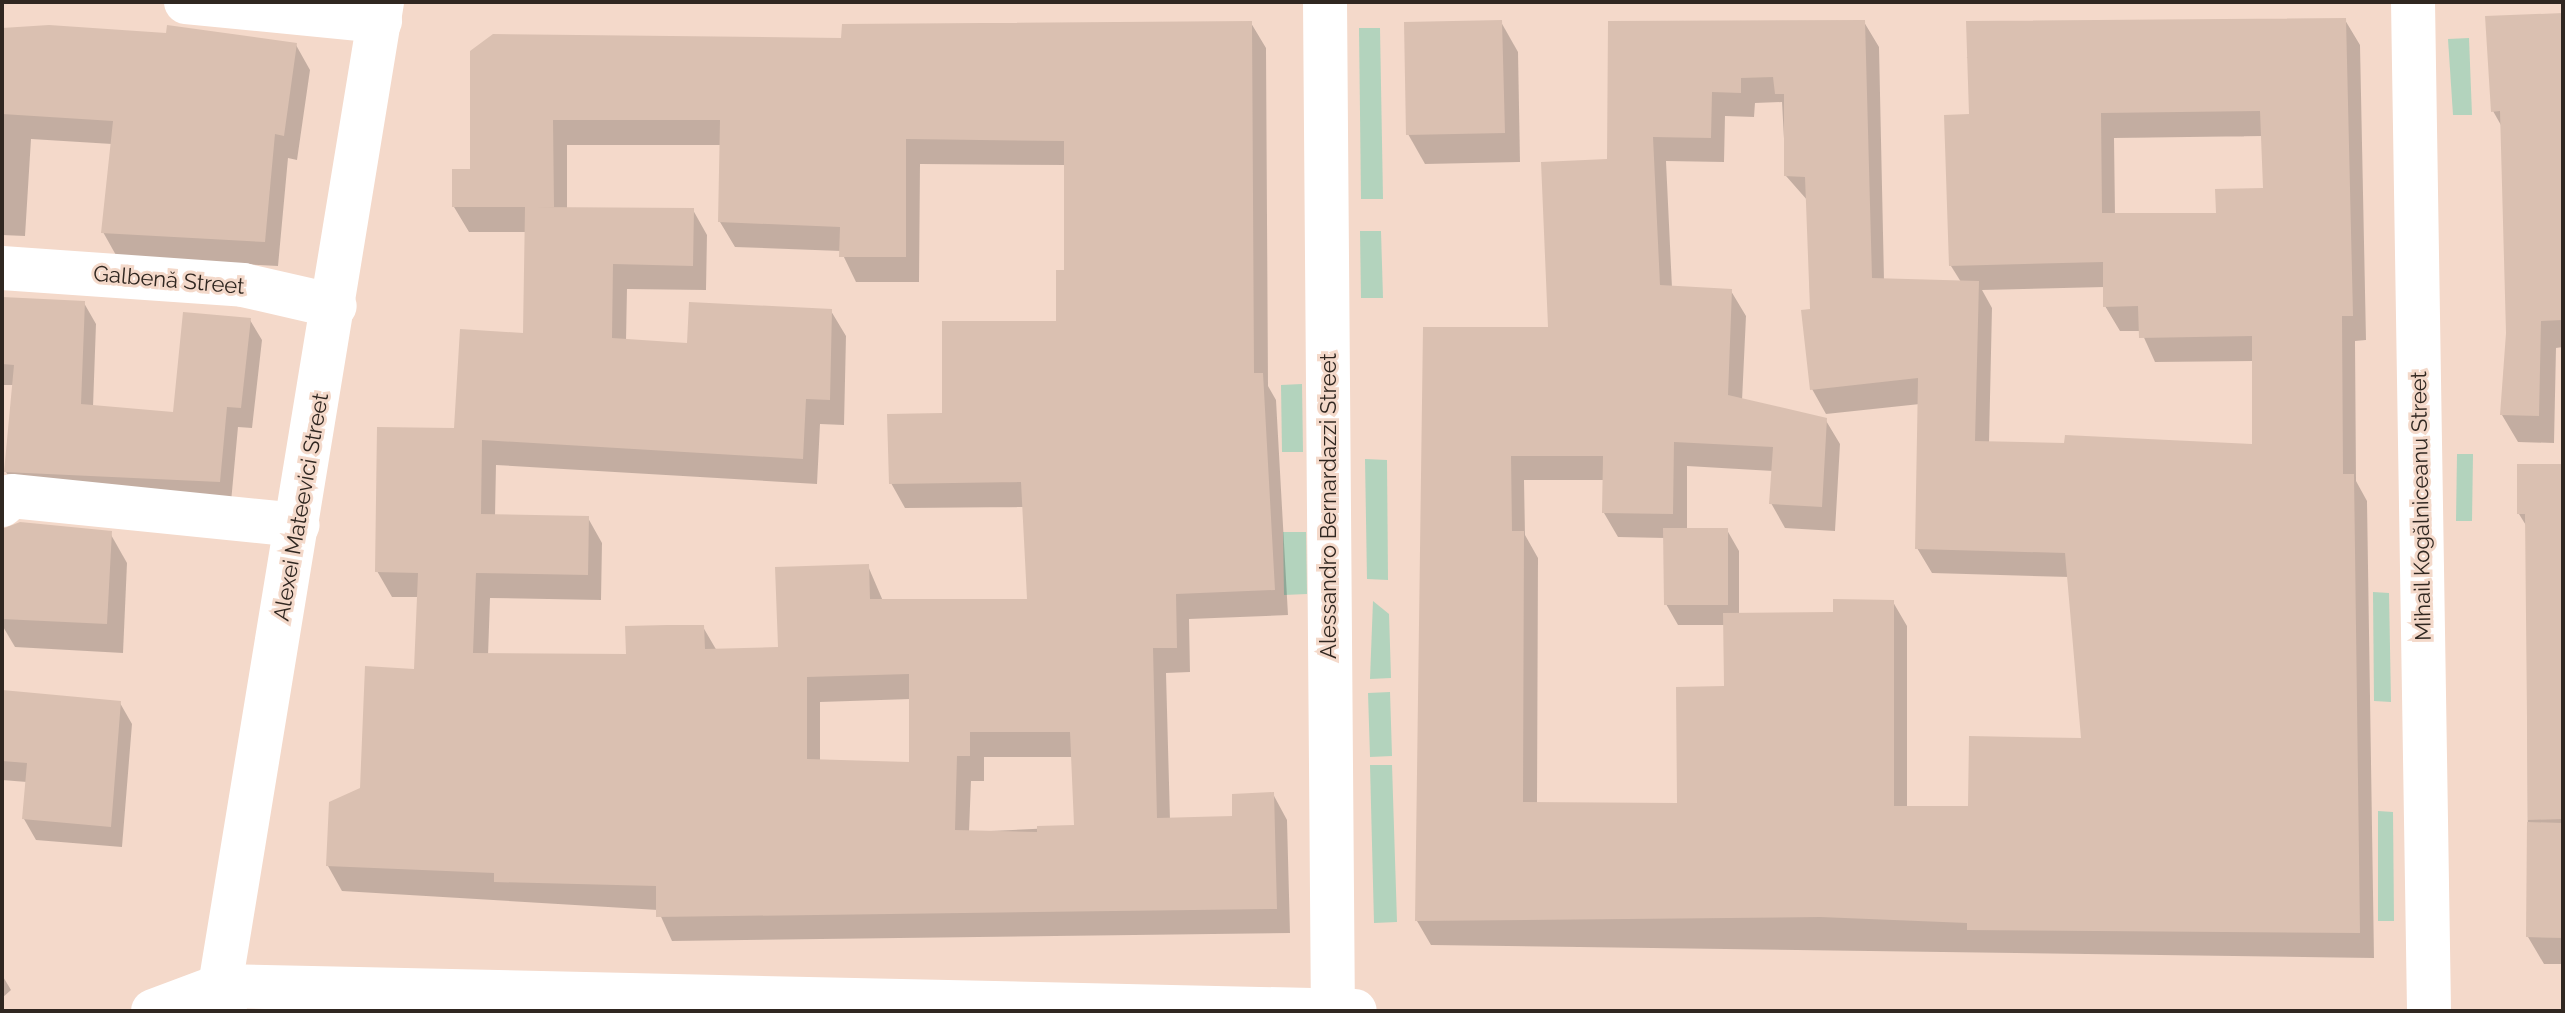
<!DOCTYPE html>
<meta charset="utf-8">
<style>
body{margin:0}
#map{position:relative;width:2565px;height:1013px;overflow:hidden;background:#f4d9ca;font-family:Raleway,sans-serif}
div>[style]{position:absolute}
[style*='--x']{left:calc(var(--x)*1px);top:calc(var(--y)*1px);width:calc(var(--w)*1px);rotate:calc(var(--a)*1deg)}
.green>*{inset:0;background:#b3d3bd}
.shadow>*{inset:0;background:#0003}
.building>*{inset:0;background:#dac0b1}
.minor>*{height:44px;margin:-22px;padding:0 22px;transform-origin:22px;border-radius:22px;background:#fff}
.major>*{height:44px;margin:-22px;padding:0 22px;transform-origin:22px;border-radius:22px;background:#fff}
span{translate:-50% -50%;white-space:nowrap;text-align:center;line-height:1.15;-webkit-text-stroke:6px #f4d9ca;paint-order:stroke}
.street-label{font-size:22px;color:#302721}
.frame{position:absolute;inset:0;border:4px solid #302721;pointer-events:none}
</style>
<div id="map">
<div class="green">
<i style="clip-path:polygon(1359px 28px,1380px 28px,1383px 199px,1361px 199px)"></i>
<i style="clip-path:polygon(2469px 38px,2472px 115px,2453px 115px,2448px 39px)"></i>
<i style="clip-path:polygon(1360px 231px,1381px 231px,1383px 298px,1361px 298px)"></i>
<i style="clip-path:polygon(1302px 384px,1303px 452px,1282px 452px,1281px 385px)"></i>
<i style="clip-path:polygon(2457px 454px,2473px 454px,2472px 521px,2456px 521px)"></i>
<i style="clip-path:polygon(1365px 459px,1387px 460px,1388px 580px,1367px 579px)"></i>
<i style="clip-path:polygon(1283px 532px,1306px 532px,1307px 594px,1284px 595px)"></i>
<i style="clip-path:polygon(2373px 592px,2389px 593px,2391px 702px,2374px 701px)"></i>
<i style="clip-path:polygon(1373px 601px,1389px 614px,1391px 678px,1370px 679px)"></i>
<i style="clip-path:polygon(1390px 692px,1392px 756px,1370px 757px,1368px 693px)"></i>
<i style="clip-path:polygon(1370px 765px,1392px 765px,1397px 922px,1374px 923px)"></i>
<i style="clip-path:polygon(2378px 811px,2393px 812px,2394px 921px,2378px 921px)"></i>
</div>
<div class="shadow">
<i style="clip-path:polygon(2563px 15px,2563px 347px,2556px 348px,2554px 443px,2518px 442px,2502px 415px,2508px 333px,2502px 127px,2493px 111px)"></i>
<i style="clip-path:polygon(evenodd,2345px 20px,2360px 45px,2366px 340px,2355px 341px,2356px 481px,2367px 501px,2374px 958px,1431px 945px,1417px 921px,1425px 329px,1550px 329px,1609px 161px,1610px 23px,1864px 22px,1879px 47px,1884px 280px,1961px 282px,1951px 266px,1971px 115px,2345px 20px,1782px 102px,1786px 176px,1808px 201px,1812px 389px,1826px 414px,1920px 404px,1917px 548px,1932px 573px,2069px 577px,2084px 740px,1970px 808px,1907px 808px,1907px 626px,1893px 602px,1835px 614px,1739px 614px,1739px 551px,1727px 530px,1687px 530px,1687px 466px,1773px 471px,1771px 503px,1785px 528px,1835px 531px,1840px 444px,1825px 419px,1742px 401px,1746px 316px,1731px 291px,1672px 288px,1666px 161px,1724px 162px,1725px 116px,1754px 117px,1755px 103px,1782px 102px,2345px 20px,2263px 136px,2265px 190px,2218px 215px,2115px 215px,2114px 138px,2263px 136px,2345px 20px,2105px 287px,2105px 306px,2120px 331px,2141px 331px,2155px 362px,2254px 361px,2254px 446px,1989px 443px,1992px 308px,1982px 290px,2105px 287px,2345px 20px,1524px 480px,1605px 480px,1604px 513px,1618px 537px,1665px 538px,1666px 604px,1678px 625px,1725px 625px,1726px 688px,1679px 805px,1537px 804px,1538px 558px,1525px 535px,1524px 480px)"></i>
<i style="clip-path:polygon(1501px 22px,1518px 52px,1520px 162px,1425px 164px,1408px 134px)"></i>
<i style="clip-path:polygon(evenodd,1251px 23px,1266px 48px,1268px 386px,1276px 400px,1288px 615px,1189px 619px,1190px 672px,1166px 673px,1170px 820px,1234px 818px,1273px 794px,1287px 820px,1290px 933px,672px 941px,658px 910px,342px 891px,328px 866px,416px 671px,419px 597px,392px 597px,377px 571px,456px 430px,525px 335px,526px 232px,469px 232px,454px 207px,472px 171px,472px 70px,843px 40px,1251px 23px,567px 145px,722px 145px,720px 222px,735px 247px,841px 251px,856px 282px,919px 282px,920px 164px,1066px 165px,1066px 272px,1058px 323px,944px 415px,891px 483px,905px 508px,1025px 507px,1029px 601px,883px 601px,868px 566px,780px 649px,717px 651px,703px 627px,628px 656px,488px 656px,490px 598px,601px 600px,602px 543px,588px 518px,495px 517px,496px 465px,817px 484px,820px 424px,844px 425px,846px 336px,831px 311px,689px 345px,626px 341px,627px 289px,706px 290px,707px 235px,693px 210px,567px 209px,567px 145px,1251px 23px,911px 699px,911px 764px,820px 761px,820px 702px,911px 699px,1251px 23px,984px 757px,1073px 757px,1076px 827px,969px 832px,971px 781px,984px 781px,984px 757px)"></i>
<i style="clip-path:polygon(2px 30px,296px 45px,310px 70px,297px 160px,288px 158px,278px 266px,117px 257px,103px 232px,112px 144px,31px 139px,25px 236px,2px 235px)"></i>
<i style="clip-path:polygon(2px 299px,84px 303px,96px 324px,93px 407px,175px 414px,250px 320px,262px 340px,252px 428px,238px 427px,231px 502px,18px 493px,6px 472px,14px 385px,2px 385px)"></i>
<i style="clip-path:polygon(2563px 466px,2563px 964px,2544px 964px,2528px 937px,2527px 527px,2519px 514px)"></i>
<i style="clip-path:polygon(2px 531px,110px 533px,127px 563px,123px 653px,15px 647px,2px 625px)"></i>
<i style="clip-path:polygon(2px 692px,120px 703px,132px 724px,122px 847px,36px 840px,24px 819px,27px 782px,2px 780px)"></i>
<i style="clip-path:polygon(2px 975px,11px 990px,2px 998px)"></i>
</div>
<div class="building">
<i style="clip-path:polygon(2563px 13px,2563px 320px,2541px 321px,2539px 416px,2500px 415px,2506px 333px,2500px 111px,2491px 112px,2485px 16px)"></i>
<i style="clip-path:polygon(evenodd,2346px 18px,2353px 316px,2342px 316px,2343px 474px,2354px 474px,2360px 933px,1967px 930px,1967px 923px,1820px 917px,1415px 921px,1423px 327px,1548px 327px,1541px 162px,1607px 159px,1608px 21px,1865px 20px,1872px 278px,1979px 281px,1975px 441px,2064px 443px,2065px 435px,2252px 444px,2252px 336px,2139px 338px,2138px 306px,2103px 307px,2103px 262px,1949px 266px,1944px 115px,1969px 114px,1966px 21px,2346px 18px,1773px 77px,1775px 94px,1784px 94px,1784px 176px,1805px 177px,1810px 309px,1801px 310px,1810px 390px,1918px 378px,1915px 549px,2065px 553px,2081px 738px,1969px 736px,1968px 806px,1894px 806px,1894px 600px,1833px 599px,1833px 612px,1723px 613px,1724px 686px,1676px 687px,1677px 803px,1523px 802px,1524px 531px,1512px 531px,1511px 456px,1603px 456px,1602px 513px,1673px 514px,1674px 442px,1773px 447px,1769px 504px,1822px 507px,1827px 418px,1728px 395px,1732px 289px,1660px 285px,1653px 137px,1711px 138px,1712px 92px,1741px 93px,1741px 78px,1773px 77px,2346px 18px,2260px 111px,2263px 188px,2215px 189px,2216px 213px,2102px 213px,2101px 113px,2260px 111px)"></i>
<i style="clip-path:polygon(1502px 20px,1505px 133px,1406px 135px,1404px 22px)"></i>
<i style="clip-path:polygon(evenodd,1252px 21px,1254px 373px,1263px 373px,1275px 590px,1176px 594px,1177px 648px,1153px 648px,1157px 818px,1232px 816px,1232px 794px,1274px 792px,1277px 909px,656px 917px,656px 886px,494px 882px,494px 873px,326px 866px,329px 802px,360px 788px,365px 666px,414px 669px,418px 573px,375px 572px,377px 427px,454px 428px,460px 329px,523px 333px,525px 207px,452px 207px,452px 169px,470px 169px,470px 51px,493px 34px,841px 38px,842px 24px,1252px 21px,553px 120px,720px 120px,718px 222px,840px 227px,839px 257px,906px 257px,906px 139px,1064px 141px,1064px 270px,1056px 270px,1056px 321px,942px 321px,942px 413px,887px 414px,889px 484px,1021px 482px,1027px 599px,870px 599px,869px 564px,775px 567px,778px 647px,705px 649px,704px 625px,667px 625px,625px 626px,626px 654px,473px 653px,476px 573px,588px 575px,589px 516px,481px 514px,482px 440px,803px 459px,806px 399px,830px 400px,832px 309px,689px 302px,687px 343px,612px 338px,613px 264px,693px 266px,694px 208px,533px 207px,554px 207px,553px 120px,1252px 21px,909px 674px,909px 762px,807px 759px,807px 677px,909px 674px,1252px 21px,970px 732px,1070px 732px,1074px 825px,1037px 826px,1037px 832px,955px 830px,957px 756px,970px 756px,970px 732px)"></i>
<i style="clip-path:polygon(49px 25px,166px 33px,167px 25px,297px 43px,284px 136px,275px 134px,265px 242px,101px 233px,113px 121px,2px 114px,2px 28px)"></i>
<i style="clip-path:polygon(2px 297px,85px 301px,81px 404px,173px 412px,183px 312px,251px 318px,241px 408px,227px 407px,220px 482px,4px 472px,14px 365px,2px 364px)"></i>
<i style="clip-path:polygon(2517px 464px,2563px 464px,2563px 819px,2528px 820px,2525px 514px,2517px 514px)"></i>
<i style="clip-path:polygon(20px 522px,112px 531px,107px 624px,2px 619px,2px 529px)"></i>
<i style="clip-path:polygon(1663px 528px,1728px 528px,1728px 605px,1664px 605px)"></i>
<i style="clip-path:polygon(2px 690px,121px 701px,111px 827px,22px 819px,27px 763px,2px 761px)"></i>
<i style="clip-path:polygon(2527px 822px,2563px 823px,2563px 938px,2526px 937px)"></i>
</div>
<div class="minor">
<i style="--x:186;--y:2;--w:195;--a:5.6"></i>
<i style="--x:1325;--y:2;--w:1009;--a:89.55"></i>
<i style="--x:2;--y:268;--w:242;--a:4"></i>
<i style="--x:243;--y:285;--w:94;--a:12.9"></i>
<i style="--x:2;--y:505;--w:13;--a:-42"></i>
<i style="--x:12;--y:496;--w:287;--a:5.8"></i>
</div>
<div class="major">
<i style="--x:2413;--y:2;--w:1009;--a:89.09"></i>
<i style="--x:153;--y:1011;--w:72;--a:-20.5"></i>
<i style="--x:220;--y:986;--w:1135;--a:1.26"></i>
<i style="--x:225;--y:1011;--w:25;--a:-101"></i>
<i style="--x:220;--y:986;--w:997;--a:-80.65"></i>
</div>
<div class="street-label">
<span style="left:169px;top:280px;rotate:5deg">Galbenă Street</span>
<span style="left:1329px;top:506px;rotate:-90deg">Alessandro Bernardazzi Street</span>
<span style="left:2421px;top:506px;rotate:-91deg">Mihail Kogălniceanu Street</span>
<span style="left:301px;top:507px;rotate:-80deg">Alexei Mateevici Street</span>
</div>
<div class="frame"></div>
</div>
